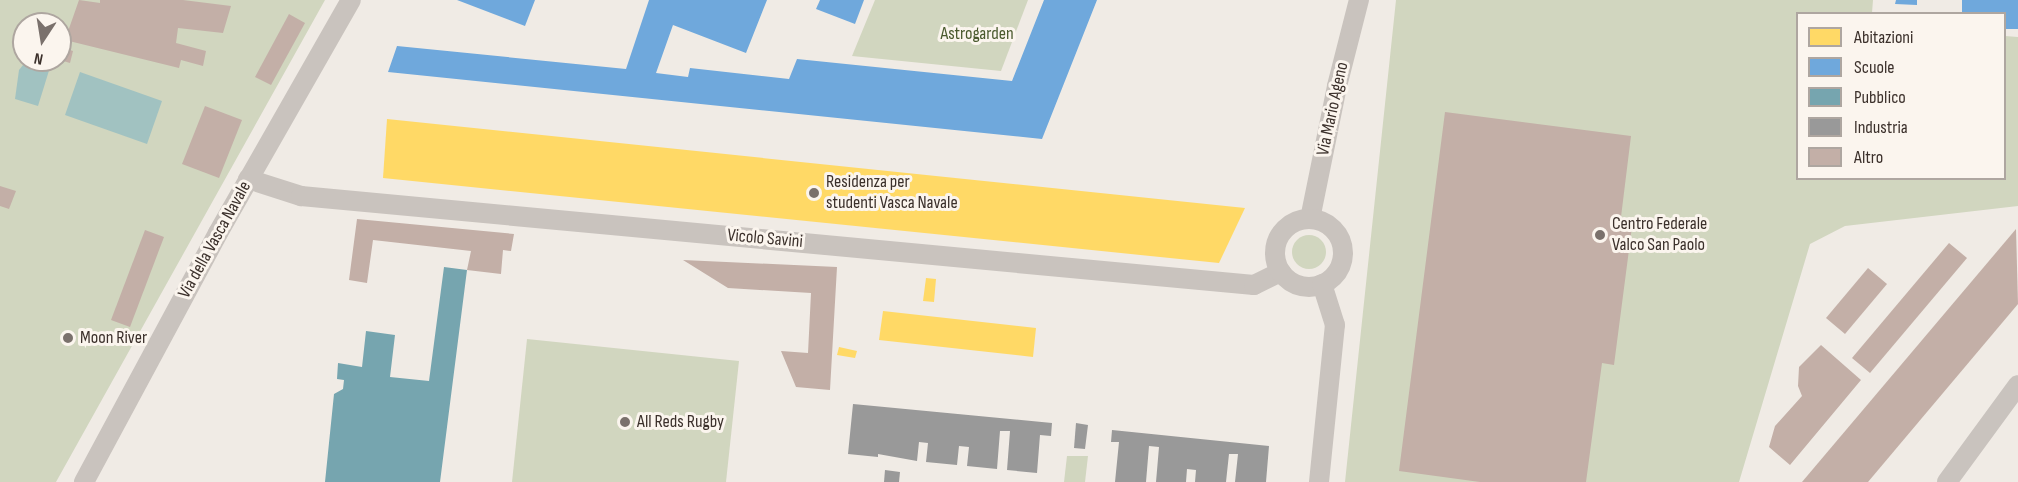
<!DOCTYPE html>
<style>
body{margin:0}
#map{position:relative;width:2018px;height:482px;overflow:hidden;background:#f0ebe5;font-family:"Sofia Sans Condensed",sans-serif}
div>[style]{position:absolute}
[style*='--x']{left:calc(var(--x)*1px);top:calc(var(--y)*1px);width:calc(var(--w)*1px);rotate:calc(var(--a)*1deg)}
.green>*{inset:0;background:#d1d6bf}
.round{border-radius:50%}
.water>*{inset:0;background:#a1c2c1}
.homes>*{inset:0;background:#ffd966}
.schools>*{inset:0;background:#6fa8dc}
.public>*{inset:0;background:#76a5af}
.industry>*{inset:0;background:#999}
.building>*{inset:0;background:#c3afa7}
.street>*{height:20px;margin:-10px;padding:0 10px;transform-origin:10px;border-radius:10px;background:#c9c3be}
.street>.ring{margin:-10px;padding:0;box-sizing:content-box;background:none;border:20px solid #c9c3be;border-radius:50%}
.dots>*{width:16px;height:16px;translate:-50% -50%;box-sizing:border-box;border:3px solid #fbf5ee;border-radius:50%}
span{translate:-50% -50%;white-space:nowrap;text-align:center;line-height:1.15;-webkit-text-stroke:6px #fbf5ee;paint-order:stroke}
.park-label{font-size:18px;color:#4a5a2e}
.street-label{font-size:18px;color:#3b302b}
.poi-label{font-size:18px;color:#3b302b}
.left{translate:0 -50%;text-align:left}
.legend{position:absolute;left:1796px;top:12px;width:210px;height:168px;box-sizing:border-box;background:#fbf5ee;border:2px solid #aea6a0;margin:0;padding:8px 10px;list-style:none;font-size:18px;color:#3b302b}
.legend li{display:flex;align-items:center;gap:12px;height:30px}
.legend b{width:30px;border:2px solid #aea6a0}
.north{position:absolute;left:12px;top:12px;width:60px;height:60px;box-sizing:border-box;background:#fbf5ee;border:2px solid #aea6a0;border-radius:50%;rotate:192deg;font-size:16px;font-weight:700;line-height:24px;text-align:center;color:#3b302b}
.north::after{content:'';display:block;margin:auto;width:21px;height:27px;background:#7a716c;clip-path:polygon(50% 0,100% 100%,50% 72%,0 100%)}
</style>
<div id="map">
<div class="green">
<i style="clip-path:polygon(evenodd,0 0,325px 0,56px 482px,0 482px,0 0,24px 24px,60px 24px,60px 60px,24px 60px,24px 24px)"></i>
<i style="clip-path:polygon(875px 0,1028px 0,1001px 71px,852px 56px)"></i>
<i style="clip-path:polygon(1396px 0,1873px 0,1872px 13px,1798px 14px,1798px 178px,2004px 178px,2005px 36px,2018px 37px,2018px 206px,1845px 226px,1810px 244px,1739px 482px,1345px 482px)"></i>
<i class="round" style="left:1292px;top:235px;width:34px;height:34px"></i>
<i style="clip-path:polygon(527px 339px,739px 361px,726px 482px,512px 482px)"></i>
<i style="clip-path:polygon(1067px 456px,1088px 456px,1085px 482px,1064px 482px)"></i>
</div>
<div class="water">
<i style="clip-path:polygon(27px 60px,52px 61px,38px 106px,15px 99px,19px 70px)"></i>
<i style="clip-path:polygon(80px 72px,162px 101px,147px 144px,65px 115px)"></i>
</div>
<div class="homes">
<i style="clip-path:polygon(387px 119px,1245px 208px,1219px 263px,383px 178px)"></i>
<i style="clip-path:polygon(926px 278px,936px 279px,934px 302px,923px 301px)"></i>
<i style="clip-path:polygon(883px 311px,1036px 328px,1033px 357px,879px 340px)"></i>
<i style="clip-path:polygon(839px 347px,857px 351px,855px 358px,837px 355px)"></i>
</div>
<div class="schools">
<i style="clip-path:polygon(457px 0,535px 0,525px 26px)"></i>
<i style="clip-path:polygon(649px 0,767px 0,746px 53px,673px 25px,656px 73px,688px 77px,690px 68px,789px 79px,797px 59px,1012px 81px,1044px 0,1097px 0,1042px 139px,388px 72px,397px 46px,626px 69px)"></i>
<i style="clip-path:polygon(820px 0,864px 0,855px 24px,816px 9px)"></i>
<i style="clip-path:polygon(1896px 0,1917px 0,1917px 5px,1895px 4px)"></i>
<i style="clip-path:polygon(1962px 0,2018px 0,2018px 29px,2004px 29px,2004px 14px,1962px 14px)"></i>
</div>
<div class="public">
<i style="clip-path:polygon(444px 267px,467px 270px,440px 482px,325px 482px,334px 394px,343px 389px,344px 380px,337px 379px,338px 363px,362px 367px,366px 331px,395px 335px,390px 377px,429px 381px)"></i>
</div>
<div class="industry">
<i style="clip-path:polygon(853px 404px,1052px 423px,1051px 436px,1040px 435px,1037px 473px,1007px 470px,1010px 431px,1000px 431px,997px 469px,967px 466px,969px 447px,959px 446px,957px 465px,926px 462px,928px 443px,919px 442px,917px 461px,878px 454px,878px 457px,848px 454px)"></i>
<i style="clip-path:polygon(1076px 423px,1088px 425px,1085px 449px,1074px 448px)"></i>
<i style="clip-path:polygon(1112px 430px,1269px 446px,1266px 482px,1235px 482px,1238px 454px,1229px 454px,1226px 482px,1195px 482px,1196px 470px,1187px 469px,1186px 482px,1156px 482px,1159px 447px,1149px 446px,1146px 482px,1115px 482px,1119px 442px,1111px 442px)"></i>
<i style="clip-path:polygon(885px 470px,900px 472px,899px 482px,884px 482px)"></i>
</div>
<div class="building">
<i style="clip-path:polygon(79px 0,100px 3px,100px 0,183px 0,231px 6px,223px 33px,178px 28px,176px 43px,206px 51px,203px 66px,181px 60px,179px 68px,65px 40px)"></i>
<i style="clip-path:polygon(289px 14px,305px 23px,271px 85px,255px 77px)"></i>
<i style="clip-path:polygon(61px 47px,73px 51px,70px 63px,60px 60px)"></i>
<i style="clip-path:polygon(205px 106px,242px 120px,219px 178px,182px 164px)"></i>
<i style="clip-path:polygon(1445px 112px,1631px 136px,1621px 217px,1633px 219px,1614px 365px,1602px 363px,1586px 482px,1480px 482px,1399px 471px)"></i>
<i style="clip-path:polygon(0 186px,16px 191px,9px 209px,0 206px)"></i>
<i style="clip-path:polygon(357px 219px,514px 234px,511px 251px,503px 250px,501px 274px,467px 270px,471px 251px,373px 240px,367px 283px,349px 280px)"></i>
<i style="clip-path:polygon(2016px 229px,2018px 304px,1868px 482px,1802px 482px)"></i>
<i style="clip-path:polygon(145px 230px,164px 237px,130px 327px,111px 320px)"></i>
<i style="clip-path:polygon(1949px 243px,1967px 258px,1870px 373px,1852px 358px)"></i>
<i style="clip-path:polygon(683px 260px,837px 267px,830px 390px,796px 387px,781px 351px,808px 353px,811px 293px,728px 288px)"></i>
<i style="clip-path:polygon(1868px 268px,1887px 284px,1845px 334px,1826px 318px)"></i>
<i style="clip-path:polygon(1821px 345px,1861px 380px,1790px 465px,1769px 447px,1775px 426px,1802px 396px,1798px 386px,1799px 367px)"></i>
</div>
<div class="street">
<i style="--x:248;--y:179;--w:56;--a:17.8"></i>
<i style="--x:301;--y:196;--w:957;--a:5.34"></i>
<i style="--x:1254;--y:285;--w:30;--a:-26"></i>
<i style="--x:1310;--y:219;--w:136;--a:-78.5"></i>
<i style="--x:1337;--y:86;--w:89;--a:-75.7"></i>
<i class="ring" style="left:1275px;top:219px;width:48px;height:48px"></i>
<i style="--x:84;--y:482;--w:283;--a:-61.7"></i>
<i style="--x:218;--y:233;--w:268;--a:-60.3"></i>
<i style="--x:1319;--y:482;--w:158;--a:-84.2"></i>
<i style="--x:1335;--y:325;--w:43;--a:-107.6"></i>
<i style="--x:1947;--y:482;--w:120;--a:-53.8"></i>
</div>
<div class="dots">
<i style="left:814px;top:193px;background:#7a716c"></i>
<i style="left:1600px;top:235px;background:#7a716c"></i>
<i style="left:68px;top:338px;background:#7a716c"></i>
<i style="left:625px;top:422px;background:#7a716c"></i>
</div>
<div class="park-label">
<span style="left:977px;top:34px">Astrogarden</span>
</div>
<div class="street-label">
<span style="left:1333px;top:109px;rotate:-78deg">Via Mario Ageno</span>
<span style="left:765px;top:239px;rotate:5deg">Vicolo Savini</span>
<span style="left:215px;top:240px;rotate:-61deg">Via della Vasca Navale</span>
</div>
<div class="poi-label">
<span class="left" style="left:826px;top:193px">Residenza per<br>studenti Vasca Navale</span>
<span class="left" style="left:1612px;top:235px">Centro Federale<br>Valco San Paolo</span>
<span class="left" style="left:80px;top:338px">Moon River</span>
<span class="left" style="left:637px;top:422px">All Reds Rugby</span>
</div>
<ul class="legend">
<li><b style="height:16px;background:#ffd966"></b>Abitazioni</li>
<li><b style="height:16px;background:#6fa8dc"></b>Scuole</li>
<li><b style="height:16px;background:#76a5af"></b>Pubblico</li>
<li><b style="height:16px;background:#999"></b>Industria</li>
<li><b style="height:16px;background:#c3afa7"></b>Altro</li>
</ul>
<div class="north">N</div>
</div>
